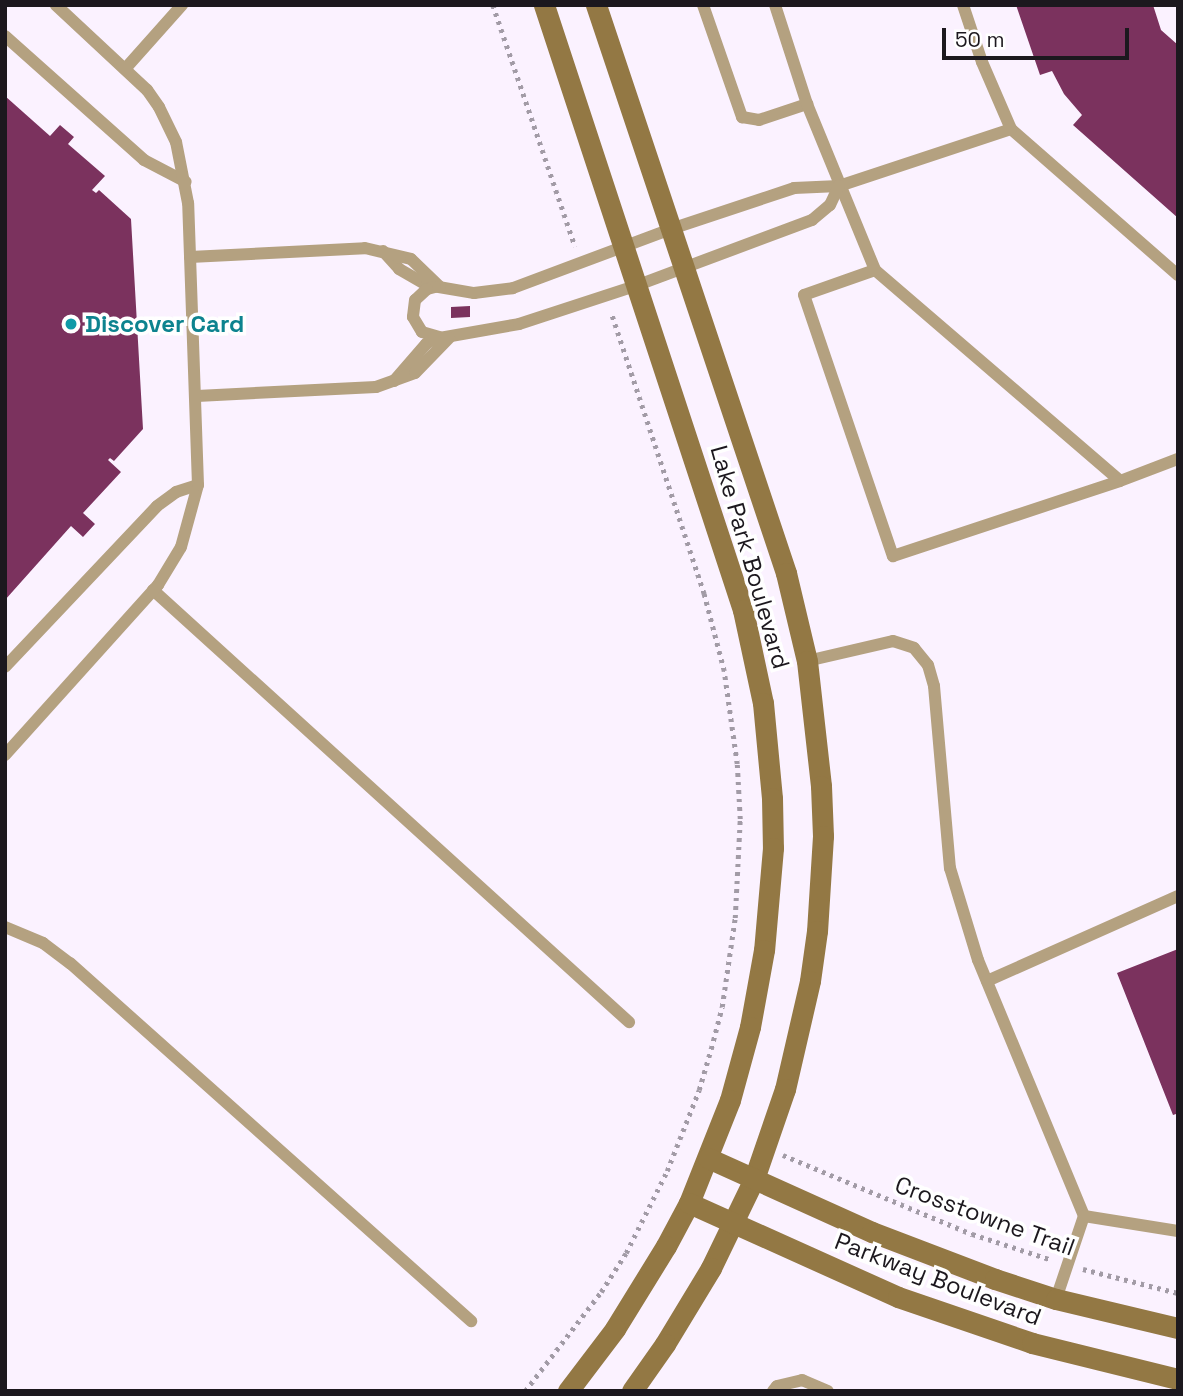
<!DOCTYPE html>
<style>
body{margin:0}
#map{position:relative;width:1183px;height:1396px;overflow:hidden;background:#fbf2ff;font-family:"Space Grotesk",sans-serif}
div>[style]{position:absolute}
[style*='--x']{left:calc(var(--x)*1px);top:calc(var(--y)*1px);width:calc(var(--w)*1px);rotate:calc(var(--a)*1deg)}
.building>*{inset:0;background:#7b325e}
.path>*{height:4.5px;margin-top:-2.25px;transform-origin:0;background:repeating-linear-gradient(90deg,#a29ba6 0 3.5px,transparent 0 8.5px)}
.lane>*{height:12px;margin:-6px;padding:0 6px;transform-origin:6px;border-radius:6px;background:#b4a180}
.secondary>*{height:21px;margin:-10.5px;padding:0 10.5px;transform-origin:10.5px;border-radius:10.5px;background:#937844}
.dots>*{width:19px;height:19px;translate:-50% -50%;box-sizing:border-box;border:4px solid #fff;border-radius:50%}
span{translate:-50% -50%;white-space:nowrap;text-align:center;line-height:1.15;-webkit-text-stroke:7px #fff;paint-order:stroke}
.culture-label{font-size:24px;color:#0d838f;font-weight:700}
.left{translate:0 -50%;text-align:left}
.street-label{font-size:24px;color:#1c181e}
.frame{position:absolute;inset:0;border:7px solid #1c181e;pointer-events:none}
.scale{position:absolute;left:942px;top:28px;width:187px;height:32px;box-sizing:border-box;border:4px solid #1c181e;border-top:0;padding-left:9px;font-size:21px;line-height:24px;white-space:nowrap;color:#1c181e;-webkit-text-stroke:5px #fff;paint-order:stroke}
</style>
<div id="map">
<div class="building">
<i style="clip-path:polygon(1016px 5px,1153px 5px,1161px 30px,1178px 45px,1178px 218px,1073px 125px,1082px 115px,1064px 94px,1052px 71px,1040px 75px)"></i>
<i style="clip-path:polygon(5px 96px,50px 136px,60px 125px,74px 137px,68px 144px,105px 176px,92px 190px,96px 193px,99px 190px,131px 219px,143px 429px,114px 461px,110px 458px,108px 460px,121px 472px,83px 513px,95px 524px,83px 537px,71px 526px,5px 600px)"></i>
<i style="clip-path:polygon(470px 306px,470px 317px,451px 318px,451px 307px)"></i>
<i style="clip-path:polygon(1178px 949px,1178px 1118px,1176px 1114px,1173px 1115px,1117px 973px)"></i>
</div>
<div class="path">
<i style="--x:493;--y:5;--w:255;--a:71.2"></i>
<i style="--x:783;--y:1155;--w:205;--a:22.7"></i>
<i style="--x:972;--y:1234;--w:84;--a:18"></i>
<i style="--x:1083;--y:1269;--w:98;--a:14.2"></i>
<i style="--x:525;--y:1391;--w:125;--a:-52.5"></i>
<i style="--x:601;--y:1292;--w:46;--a:-57.3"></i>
<i style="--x:626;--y:1253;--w:92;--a:-63.4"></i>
<i style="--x:667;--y:1171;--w:87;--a:-68.4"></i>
<i style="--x:699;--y:1090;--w:43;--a:-73.7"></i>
<i style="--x:711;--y:1049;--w:43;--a:-75.3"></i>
<i style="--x:722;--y:1007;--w:90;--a:-81.7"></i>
<i style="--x:735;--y:918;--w:99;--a:-87.1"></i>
<i style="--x:740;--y:819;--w:55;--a:-93.1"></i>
<i style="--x:737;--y:764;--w:94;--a:-98"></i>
<i style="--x:724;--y:671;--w:80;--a:-104.6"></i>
<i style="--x:704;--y:594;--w:297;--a:-108.3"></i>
</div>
<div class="lane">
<i style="--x:703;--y:5;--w:119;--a:70.8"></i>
<i style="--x:742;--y:117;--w:17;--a:10"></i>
<i style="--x:759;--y:120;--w:51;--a:-18.4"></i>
<i style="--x:775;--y:5;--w:104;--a:72.1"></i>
<i style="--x:807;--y:104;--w:179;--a:67.7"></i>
<i style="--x:875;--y:270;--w:323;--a:40.7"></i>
<i style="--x:1120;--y:481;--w:62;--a:-20.8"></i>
<i style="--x:963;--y:5;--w:60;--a:71.6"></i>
<i style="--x:982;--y:62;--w:73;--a:66.6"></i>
<i style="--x:1011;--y:129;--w:222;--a:41.2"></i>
<i style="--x:5;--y:36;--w:186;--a:41.7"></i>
<i style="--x:144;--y:160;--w:47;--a:27.6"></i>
<i style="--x:125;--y:69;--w:86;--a:-48.3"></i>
<i style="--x:383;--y:251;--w:24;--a:48"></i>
<i style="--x:399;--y:269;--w:32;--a:30"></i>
<i style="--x:427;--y:285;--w:48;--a:9.7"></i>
<i style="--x:474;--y:293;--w:39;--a:-7"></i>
<i style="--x:513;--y:288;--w:169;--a:-20.5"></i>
<i style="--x:671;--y:229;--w:130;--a:-18.4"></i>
<i style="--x:794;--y:188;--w:45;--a:-2.5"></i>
<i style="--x:839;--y:186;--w:181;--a:-18.3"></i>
<i style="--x:190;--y:257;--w:175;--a:-2.9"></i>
<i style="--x:365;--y:248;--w:47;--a:13.4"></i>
<i style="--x:411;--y:259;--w:40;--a:44"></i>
<i style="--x:875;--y:270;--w:75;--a:160.6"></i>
<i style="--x:804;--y:295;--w:276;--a:71.2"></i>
<i style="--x:893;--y:556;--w:239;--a:-18.3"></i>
<i style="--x:435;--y:287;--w:8;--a:166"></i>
<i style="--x:427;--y:289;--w:16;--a:137"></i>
<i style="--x:415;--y:300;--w:17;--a:97"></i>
<i style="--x:413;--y:317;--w:17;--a:59"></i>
<i style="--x:422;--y:332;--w:18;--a:16"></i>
<i style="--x:394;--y:381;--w:49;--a:-49.1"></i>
<i style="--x:426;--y:344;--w:9;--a:-32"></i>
<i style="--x:434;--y:339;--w:86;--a:-10"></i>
<i style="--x:519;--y:324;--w:125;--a:-18.1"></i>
<i style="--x:638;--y:285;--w:186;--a:-20.5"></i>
<i style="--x:812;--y:220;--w:23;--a:-40"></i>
<i style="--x:830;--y:205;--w:21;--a:-65"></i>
<i style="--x:197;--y:396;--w:179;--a:-2.9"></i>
<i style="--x:376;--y:387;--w:41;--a:-19.7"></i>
<i style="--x:415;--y:373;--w:49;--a:-45.8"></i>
<i style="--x:153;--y:590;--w:643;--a:42.23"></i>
<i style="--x:807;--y:661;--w:88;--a:-13.1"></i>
<i style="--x:893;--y:641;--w:22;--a:18"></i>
<i style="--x:914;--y:648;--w:22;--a:51"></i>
<i style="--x:928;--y:665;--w:22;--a:74"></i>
<i style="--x:934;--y:686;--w:183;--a:85"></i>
<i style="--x:950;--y:868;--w:96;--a:73.1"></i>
<i style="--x:978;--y:960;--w:277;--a:67.5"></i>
<i style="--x:5;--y:667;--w:221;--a:-46.6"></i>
<i style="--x:157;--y:506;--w:24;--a:-36"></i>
<i style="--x:176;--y:492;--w:23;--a:-18"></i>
<i style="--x:5;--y:755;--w:229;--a:-48"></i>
<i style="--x:158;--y:585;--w:44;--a:-58.8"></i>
<i style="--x:181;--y:547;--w:64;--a:-74.7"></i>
<i style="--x:198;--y:485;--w:282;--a:-92"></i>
<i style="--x:188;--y:203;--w:62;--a:-101.1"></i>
<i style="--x:176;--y:142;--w:39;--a:-116"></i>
<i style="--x:159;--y:107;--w:21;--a:-125"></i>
<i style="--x:147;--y:90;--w:125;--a:-137"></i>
<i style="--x:5;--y:927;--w:41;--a:22.8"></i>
<i style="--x:43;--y:943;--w:34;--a:37"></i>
<i style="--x:70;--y:963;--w:538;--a:41.76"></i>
<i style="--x:987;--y:981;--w:209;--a:-24"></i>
<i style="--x:1056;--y:1299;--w:88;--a:-71.4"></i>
<i style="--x:1084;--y:1216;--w:95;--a:9.1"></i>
<i style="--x:773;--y:1391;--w:6;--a:-51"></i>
<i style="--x:777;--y:1386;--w:26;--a:-13"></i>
<i style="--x:802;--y:1380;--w:28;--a:23"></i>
</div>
<div class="secondary">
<i style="--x:544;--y:5;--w:637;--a:71.79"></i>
<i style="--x:743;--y:610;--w:95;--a:77.9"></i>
<i style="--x:763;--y:703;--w:95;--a:84.6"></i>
<i style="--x:772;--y:798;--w:50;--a:88.9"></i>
<i style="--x:773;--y:848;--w:102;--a:95"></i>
<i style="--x:764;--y:950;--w:78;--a:100.3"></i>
<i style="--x:750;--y:1027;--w:76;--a:105.3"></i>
<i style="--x:730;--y:1100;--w:111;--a:111.7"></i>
<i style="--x:689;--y:1203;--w:49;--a:118.1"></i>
<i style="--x:666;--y:1246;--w:97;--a:121.6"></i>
<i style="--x:615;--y:1329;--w:78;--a:127.2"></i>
<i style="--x:596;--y:5;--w:599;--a:71.5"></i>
<i style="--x:786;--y:573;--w:90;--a:76.6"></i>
<i style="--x:807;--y:661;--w:126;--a:83.6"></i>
<i style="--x:821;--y:786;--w:50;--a:87.7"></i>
<i style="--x:823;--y:836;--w:95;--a:93.6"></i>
<i style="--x:817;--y:931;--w:50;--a:98"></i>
<i style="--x:810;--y:981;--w:111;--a:103"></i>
<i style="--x:785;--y:1089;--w:95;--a:109"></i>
<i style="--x:754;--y:1179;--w:99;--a:115.8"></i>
<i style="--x:711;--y:1268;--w:89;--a:121.2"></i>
<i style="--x:665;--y:1344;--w:57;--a:125.1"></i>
<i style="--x:708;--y:1158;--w:180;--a:24.3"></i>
<i style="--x:872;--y:1232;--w:132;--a:20.9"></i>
<i style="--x:995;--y:1279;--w:64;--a:18.2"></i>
<i style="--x:1056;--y:1299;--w:125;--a:13.4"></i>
<i style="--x:689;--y:1203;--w:229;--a:24.2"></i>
<i style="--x:898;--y:1297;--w:142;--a:18.9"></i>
<i style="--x:1032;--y:1343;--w:150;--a:13.9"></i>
</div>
<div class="dots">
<i style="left:71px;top:324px;background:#0f9aa8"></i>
</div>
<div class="culture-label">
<span class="left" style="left:85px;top:324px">Discover Card</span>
</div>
<div class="street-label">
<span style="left:750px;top:557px;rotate:74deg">Lake Park Boulevard</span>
<span style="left:985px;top:1216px;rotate:20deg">Crosstowne Trail</span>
<span style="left:938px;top:1279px;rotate:21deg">Parkway Boulevard</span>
</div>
<div class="frame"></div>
<div class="scale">50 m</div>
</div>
